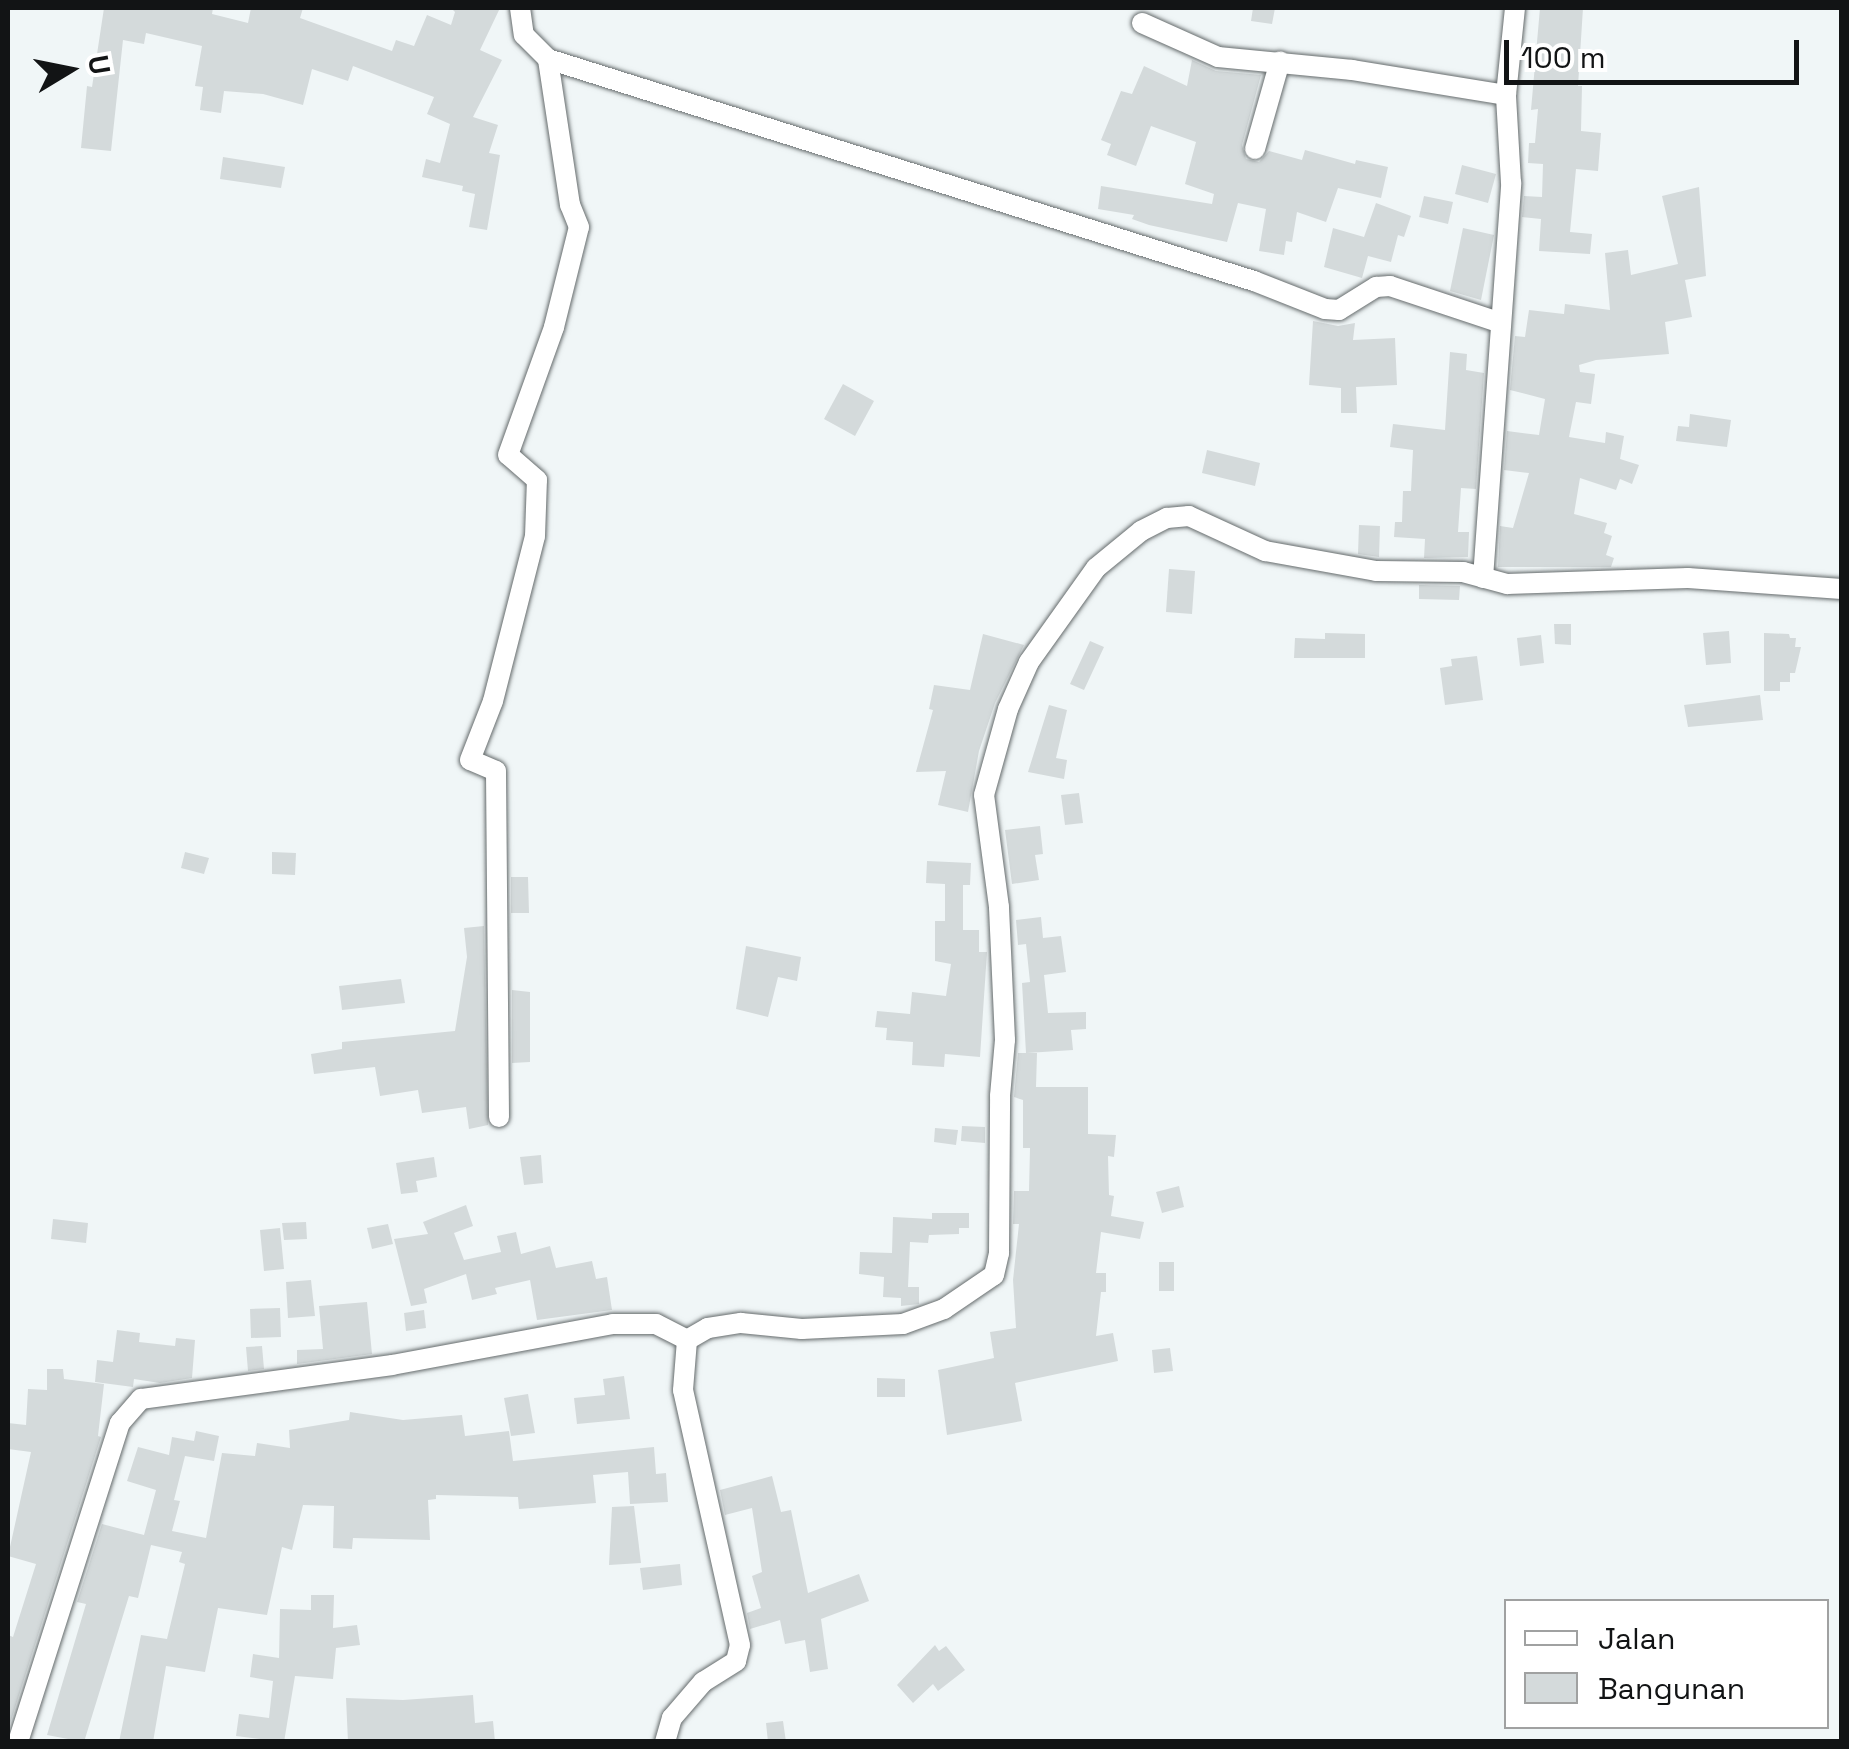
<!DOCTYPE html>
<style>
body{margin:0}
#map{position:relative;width:1849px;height:1749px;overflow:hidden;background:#f0f6f7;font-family:"Space Grotesk",sans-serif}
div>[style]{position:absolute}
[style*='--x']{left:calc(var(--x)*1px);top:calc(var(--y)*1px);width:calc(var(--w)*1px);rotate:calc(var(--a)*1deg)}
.building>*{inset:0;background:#d4dadb}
.roads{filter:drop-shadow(0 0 2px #656b6c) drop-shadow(0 0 2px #656b6c)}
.street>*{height:20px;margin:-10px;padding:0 10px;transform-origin:10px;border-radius:10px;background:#fff}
span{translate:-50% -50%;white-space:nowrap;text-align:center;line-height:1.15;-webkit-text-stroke:8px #fff;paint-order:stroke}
.frame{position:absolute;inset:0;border:10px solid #121415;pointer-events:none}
.legend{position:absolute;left:1504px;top:1599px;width:325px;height:130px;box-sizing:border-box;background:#fff;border:2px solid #a0a1a1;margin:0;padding:12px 18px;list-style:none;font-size:30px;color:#121415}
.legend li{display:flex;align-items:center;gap:20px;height:50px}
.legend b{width:50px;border:2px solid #a0a1a1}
.north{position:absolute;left:20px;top:20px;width:100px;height:100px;-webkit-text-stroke:8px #fff;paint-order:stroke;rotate:80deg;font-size:28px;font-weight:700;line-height:40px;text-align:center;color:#121415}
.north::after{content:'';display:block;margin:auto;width:35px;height:45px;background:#121415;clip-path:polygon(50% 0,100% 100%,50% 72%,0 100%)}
.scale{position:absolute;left:1504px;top:40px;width:295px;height:45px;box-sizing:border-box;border:5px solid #121415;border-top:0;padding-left:12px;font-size:30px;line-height:35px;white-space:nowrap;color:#121415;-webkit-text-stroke:8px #fff;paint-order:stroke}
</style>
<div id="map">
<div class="building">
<i style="clip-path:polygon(104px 8px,213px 8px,212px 14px,248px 23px,251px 8px,303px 8px,300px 18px,392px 51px,396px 40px,414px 46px,427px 15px,451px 25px,455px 12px,451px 8px,500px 8px,480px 50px,502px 60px,473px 117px,498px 125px,489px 153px,500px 155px,487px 230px,469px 227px,475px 194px,462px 191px,463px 186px,422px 177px,426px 159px,440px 163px,450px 124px,427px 114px,434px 97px,353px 66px,348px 81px,312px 69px,303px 105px,263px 94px,224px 91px,221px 113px,200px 110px,203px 87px,195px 86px,202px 46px,146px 33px,144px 44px,123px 40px,111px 151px,81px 148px,87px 86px,92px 87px)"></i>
<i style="clip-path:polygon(1253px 8px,1275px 8px,1272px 24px,1251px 21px)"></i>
<i style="clip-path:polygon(1540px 8px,1583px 8px,1578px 86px,1582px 86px,1581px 131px,1601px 133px,1598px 171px,1576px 169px,1570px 232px,1592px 234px,1590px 254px,1539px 251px,1541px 219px,1522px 217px,1524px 196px,1542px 197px,1543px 164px,1528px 163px,1529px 143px,1535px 143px,1538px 109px,1531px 110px)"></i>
<i style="clip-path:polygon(1192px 60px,1216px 71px,1261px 75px,1242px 145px,1246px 159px,1259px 162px,1269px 151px,1302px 160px,1305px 150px,1355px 164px,1356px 160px,1388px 167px,1381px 198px,1338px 188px,1326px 222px,1297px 212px,1292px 242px,1286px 241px,1284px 255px,1259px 251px,1266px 209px,1238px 203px,1227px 242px,1149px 225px,1132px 219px,1134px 215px,1098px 209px,1101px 186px,1212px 204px,1214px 194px,1185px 184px,1196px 142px,1151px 126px,1136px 166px,1107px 155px,1111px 144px,1101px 140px,1121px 91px,1132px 94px,1144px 66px,1187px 86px)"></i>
<i style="clip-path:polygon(223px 157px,285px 167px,281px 188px,220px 179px)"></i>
<i style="clip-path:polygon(1462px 165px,1496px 174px,1488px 203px,1455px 194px)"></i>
<i style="clip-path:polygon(1699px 187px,1706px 276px,1685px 280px,1692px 317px,1665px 322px,1669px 354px,1596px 360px,1579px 365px,1580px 372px,1595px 374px,1591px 404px,1576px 402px,1569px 437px,1605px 443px,1606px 432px,1624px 436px,1620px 459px,1639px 465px,1632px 484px,1620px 479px,1616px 490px,1580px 478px,1574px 514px,1607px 523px,1604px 533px,1612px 536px,1606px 555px,1614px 558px,1611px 567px,1498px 567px,1500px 526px,1513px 528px,1529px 473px,1504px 470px,1507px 431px,1539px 435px,1545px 399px,1510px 390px,1515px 336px,1525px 337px,1529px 310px,1564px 314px,1565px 304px,1610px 310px,1605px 253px,1628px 250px,1631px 275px,1678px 264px,1662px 196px)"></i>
<i style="clip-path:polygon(1424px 196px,1453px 202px,1448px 224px,1419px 217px)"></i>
<i style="clip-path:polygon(1376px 203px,1411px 216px,1404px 237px,1398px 235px,1391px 262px,1368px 256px,1362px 278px,1324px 267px,1333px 228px,1364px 237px)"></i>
<i style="clip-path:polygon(1463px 228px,1494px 235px,1481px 300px,1450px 291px)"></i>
<i style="clip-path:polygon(1313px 321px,1338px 326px,1355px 323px,1353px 340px,1395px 338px,1397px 385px,1356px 387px,1357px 413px,1341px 413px,1341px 388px,1309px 385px)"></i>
<i style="clip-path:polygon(1450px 352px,1467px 354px,1466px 370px,1484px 373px,1476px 489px,1461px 488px,1458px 532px,1469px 532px,1468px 557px,1424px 558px,1425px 539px,1394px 537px,1395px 522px,1402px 522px,1403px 491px,1411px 491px,1413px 450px,1390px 447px,1393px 424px,1445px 430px)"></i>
<i style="clip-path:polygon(843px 384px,874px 401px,855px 436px,824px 419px)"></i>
<i style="clip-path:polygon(1690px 414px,1731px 420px,1727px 447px,1676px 441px,1678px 426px,1689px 427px)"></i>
<i style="clip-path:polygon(1207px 450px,1260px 463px,1255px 486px,1202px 473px)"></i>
<i style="clip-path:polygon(1359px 525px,1380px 526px,1379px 557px,1358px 554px)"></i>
<i style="clip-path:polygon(1169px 569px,1195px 571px,1192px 614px,1166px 612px)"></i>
<i style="clip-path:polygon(1419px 585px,1460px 586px,1459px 600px,1419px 599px)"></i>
<i style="clip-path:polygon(1554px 624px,1571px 624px,1571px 645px,1555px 644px)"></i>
<i style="clip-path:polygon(1729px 631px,1731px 663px,1706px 665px,1703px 633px)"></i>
<i style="clip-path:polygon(1325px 633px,1365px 634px,1365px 658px,1294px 658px,1295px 638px,1325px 639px)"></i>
<i style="clip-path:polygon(1764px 633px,1789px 634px,1790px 638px,1796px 638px,1795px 647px,1801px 647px,1795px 673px,1790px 673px,1790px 682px,1780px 682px,1780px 691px,1764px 691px)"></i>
<i style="clip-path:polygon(983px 634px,1024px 645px,995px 703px,979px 751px,968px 812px,938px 805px,946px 771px,916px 772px,933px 710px,929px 709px,934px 685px,970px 690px)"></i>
<i style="clip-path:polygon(1541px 635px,1544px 663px,1520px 666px,1517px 638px)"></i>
<i style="clip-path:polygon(1090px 641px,1104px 647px,1084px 690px,1070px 684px)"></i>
<i style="clip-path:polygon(1477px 656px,1483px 700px,1445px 705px,1440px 668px,1452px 666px,1451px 659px)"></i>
<i style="clip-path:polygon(1760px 695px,1763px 720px,1688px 727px,1684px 705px)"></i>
<i style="clip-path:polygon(1049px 705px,1067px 710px,1056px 758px,1067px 760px,1064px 779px,1028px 772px)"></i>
<i style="clip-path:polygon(1079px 793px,1083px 823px,1065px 825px,1061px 795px)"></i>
<i style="clip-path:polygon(1040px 826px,1043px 854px,1035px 855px,1039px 880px,1012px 884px,1005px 830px)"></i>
<i style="clip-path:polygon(185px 852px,209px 858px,204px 874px,181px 868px)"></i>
<i style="clip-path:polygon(272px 852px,296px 853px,295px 875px,272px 874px)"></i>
<i style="clip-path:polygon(927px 861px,971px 863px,970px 885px,963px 885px,963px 930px,979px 930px,979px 952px,987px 952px,980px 1057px,945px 1054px,944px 1067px,912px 1065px,913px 1042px,886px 1040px,887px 1028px,875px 1027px,877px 1011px,910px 1014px,912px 992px,946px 996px,951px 964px,935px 961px,935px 921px,945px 921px,945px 884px,926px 883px)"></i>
<i style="clip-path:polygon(511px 877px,528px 877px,529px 913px,511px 913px)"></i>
<i style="clip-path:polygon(1041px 917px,1043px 938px,1061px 936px,1066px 972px,1044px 975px,1048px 1013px,1086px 1012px,1086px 1029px,1071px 1030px,1073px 1050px,1027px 1053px,1037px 1053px,1036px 1087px,1088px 1087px,1088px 1134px,1116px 1135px,1114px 1157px,1108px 1156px,1109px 1195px,1114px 1196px,1111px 1216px,1144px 1222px,1140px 1239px,1101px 1232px,1096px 1273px,1106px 1273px,1106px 1292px,1101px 1292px,1096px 1336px,1113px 1333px,1118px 1361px,1015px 1383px,1022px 1421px,947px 1435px,938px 1370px,994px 1358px,990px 1332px,1016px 1328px,1013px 1280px,1019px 1224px,1013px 1224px,1014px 1191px,1029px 1191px,1030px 1148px,1023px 1148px,1023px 1100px,1014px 1097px,1018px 1053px,1026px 1053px,1022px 983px,1030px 982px,1026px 944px,1018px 945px,1016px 920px)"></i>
<i style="clip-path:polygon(484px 926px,488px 1125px,469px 1129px,466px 1107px,422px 1113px,418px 1090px,380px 1096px,375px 1067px,314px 1074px,311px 1054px,342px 1049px,342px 1042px,455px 1031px,467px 957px,464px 928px)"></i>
<i style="clip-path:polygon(746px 946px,801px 957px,797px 981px,778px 977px,768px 1017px,736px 1009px)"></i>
<i style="clip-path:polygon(401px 979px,405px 1003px,342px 1010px,339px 986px)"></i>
<i style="clip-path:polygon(512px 990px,530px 992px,530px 1062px,512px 1063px)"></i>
<i style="clip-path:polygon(962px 1126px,985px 1127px,985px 1143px,961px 1141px)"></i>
<i style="clip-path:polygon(935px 1128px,958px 1130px,956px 1145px,934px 1142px)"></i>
<i style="clip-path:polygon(541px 1155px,543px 1183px,524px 1185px,520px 1157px)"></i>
<i style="clip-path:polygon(434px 1157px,437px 1177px,416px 1181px,418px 1192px,401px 1194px,396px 1163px)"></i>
<i style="clip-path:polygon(1179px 1186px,1184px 1207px,1162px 1213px,1156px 1192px)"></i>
<i style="clip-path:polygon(466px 1205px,473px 1226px,454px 1233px,464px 1260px,501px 1252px,497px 1236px,516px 1232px,521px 1254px,550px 1246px,556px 1268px,592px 1261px,596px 1279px,607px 1277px,612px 1310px,537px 1320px,530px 1280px,495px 1288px,497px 1294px,472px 1300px,466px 1274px,424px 1289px,427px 1303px,411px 1306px,394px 1239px,428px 1234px,423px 1222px)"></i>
<i style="clip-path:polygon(932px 1213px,969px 1213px,969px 1228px,959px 1228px,959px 1234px,929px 1235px,928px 1243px,910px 1242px,908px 1287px,919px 1287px,919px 1304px,901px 1306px,901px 1298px,883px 1297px,884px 1277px,859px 1274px,860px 1252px,892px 1253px,893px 1217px,932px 1219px)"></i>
<i style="clip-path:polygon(53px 1219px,88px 1223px,86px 1243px,51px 1239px)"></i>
<i style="clip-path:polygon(306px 1222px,307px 1239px,284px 1240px,282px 1223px)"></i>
<i style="clip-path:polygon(388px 1224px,393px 1244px,372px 1249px,367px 1228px)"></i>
<i style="clip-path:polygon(280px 1228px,284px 1269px,264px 1271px,260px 1230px)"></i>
<i style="clip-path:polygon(1159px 1262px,1174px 1262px,1174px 1291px,1159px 1291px)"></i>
<i style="clip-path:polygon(311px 1280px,315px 1316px,288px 1318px,286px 1282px)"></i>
<i style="clip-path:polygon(367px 1302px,372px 1354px,297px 1364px,297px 1350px,323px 1349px,319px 1306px)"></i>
<i style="clip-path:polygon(280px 1308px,281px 1337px,251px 1338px,250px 1309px)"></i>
<i style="clip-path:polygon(424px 1310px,426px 1328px,406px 1331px,404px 1313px)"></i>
<i style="clip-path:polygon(117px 1330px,140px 1333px,139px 1342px,175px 1346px,176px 1338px,195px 1340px,192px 1378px,160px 1383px,134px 1379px,133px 1387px,95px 1382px,97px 1360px,113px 1362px)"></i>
<i style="clip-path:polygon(262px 1346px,264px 1369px,248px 1371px,246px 1347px)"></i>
<i style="clip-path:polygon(1170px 1348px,1173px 1371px,1154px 1373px,1152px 1350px)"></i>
<i style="clip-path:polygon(47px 1369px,63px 1369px,64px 1379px,104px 1384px,98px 1436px,101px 1437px,8px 1730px,8px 1635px,13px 1637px,36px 1564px,8px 1556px,31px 1452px,8px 1449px,8px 1423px,26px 1425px,28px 1389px,47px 1390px)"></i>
<i style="clip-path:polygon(624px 1376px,630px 1419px,577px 1424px,574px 1398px,605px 1395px,603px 1379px)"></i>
<i style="clip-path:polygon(877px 1378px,905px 1379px,905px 1397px,877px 1397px)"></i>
<i style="clip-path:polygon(528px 1394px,535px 1433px,511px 1436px,504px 1398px)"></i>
<i style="clip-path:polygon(350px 1412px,403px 1420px,462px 1415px,465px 1436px,509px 1431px,513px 1461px,654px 1447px,656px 1474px,666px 1473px,668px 1502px,630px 1504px,628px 1472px,593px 1475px,596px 1503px,519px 1509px,518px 1497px,436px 1495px,436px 1499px,428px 1500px,430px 1540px,353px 1538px,352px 1549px,333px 1548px,334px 1506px,303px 1505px,292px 1550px,282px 1547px,267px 1615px,218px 1608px,205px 1672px,166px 1666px,153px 1742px,119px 1742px,141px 1635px,167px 1639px,185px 1564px,179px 1562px,182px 1552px,151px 1545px,138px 1598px,129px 1596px,84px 1742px,47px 1735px,86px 1604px,77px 1602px,102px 1524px,144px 1535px,156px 1490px,127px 1481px,138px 1447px,169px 1455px,172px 1437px,194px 1441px,196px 1431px,219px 1436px,214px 1461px,185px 1456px,174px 1500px,180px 1501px,172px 1531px,206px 1538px,222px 1453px,255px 1456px,257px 1443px,290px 1448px,289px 1430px,349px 1420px)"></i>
<i style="clip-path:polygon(772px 1476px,781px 1512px,791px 1510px,808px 1593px,859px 1574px,869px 1601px,821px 1619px,828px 1669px,810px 1672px,805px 1640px,785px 1644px,780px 1620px,750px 1629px,747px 1613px,761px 1608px,752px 1576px,762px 1572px,752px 1508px,725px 1515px,720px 1490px)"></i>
<i style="clip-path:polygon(634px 1506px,641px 1563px,609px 1565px,612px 1507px)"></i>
<i style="clip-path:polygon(680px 1564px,682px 1585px,643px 1590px,640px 1568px)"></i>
<i style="clip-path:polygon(311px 1595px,334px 1595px,333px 1628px,357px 1625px,360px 1645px,336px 1648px,333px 1679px,295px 1676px,284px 1742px,236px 1736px,239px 1714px,269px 1718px,273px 1681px,250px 1677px,253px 1654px,279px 1658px,280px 1609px,311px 1610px)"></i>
<i style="clip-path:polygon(935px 1645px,939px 1651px,946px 1646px,965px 1670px,938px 1691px,933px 1684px,913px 1703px,897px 1685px)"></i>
<i style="clip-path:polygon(473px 1695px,475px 1723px,493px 1721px,495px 1742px,348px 1742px,346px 1698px,403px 1700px)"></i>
<i style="clip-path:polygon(783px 1721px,786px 1742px,768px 1742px,766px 1723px)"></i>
</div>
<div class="roads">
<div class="street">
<i style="--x:520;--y:8;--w:27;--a:82"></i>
<i style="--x:524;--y:35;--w:34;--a:45"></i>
<i style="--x:548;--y:59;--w:740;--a:17.46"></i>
<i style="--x:1254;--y:281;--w:76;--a:21.5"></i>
<i style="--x:1325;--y:309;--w:14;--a:4"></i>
<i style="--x:1339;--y:310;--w:44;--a:-31.9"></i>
<i style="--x:1376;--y:287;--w:14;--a:-4"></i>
<i style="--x:1390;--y:286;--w:114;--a:18.4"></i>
<i style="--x:1142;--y:23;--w:83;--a:24.1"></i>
<i style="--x:1218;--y:57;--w:135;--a:5.5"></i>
<i style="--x:1352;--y:70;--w:156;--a:9.2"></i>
<i style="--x:1255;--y:149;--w:91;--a:-74.1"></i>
<i style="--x:1483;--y:578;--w:396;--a:-85.9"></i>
<i style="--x:1511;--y:183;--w:88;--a:-93.3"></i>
<i style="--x:1506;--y:95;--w:87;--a:-84.1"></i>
<i style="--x:499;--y:1117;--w:346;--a:-90.5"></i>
<i style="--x:496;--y:771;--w:28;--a:-157"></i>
<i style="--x:470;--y:760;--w:63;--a:-68.7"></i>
<i style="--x:493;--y:701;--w:170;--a:-75.7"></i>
<i style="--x:535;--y:536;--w:56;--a:-88"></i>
<i style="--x:537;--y:480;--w:38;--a:-139"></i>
<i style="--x:508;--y:455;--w:136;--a:-70.2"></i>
<i style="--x:554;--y:327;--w:103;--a:-76"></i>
<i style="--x:579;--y:227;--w:24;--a:-112"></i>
<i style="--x:570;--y:205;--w:148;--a:-98.6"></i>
<i style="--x:18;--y:1742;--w:335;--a:-72.3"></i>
<i style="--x:120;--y:1423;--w:32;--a:-49"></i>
<i style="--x:141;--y:1399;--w:253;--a:-7.7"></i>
<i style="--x:392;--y:1365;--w:225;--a:-10.5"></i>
<i style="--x:613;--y:1324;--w:43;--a:0"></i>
<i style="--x:656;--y:1324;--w:35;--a:27"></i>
<i style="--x:665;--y:1742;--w:25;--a:-74"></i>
<i style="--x:672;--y:1718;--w:48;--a:-49.3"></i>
<i style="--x:703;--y:1682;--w:39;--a:-32"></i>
<i style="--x:736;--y:1661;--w:16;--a:-76"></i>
<i style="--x:740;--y:1645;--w:261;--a:-102.6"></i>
<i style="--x:683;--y:1390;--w:50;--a:-85.4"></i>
<i style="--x:687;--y:1340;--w:24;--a:-30"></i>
<i style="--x:708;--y:1328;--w:33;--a:-9"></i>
<i style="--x:741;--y:1323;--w:61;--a:5.6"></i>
<i style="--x:802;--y:1329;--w:101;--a:-2.8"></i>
<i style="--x:903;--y:1324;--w:44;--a:-20.1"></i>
<i style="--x:944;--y:1309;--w:60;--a:-34.2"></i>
<i style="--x:994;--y:1275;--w:23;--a:-77"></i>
<i style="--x:999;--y:1253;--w:157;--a:-89.6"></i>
<i style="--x:1000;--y:1096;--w:56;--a:-84.9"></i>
<i style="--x:1005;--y:1040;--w:133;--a:-92.6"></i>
<i style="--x:999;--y:907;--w:113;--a:-97.6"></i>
<i style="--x:984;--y:795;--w:89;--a:-74.4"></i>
<i style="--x:1008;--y:709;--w:51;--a:-65.9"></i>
<i style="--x:1029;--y:662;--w:115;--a:-54.5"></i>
<i style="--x:1096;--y:568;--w:58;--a:-39.4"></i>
<i style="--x:1141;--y:531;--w:29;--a:-27"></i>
<i style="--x:1167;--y:518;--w:22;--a:-5"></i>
<i style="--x:1189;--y:516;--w:84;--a:24.7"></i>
<i style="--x:1265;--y:551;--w:113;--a:10.2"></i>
<i style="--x:1376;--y:571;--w:87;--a:0.7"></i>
<i style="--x:1463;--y:572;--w:46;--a:15.3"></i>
<i style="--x:1507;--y:584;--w:181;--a:-1.9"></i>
<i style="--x:1688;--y:578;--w:154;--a:4.1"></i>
</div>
</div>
<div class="frame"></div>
<ul class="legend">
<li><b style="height:12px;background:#fff"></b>Jalan</li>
<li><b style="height:28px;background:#d4dadb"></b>Bangunan</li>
</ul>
<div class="north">U</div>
<div class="scale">100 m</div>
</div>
